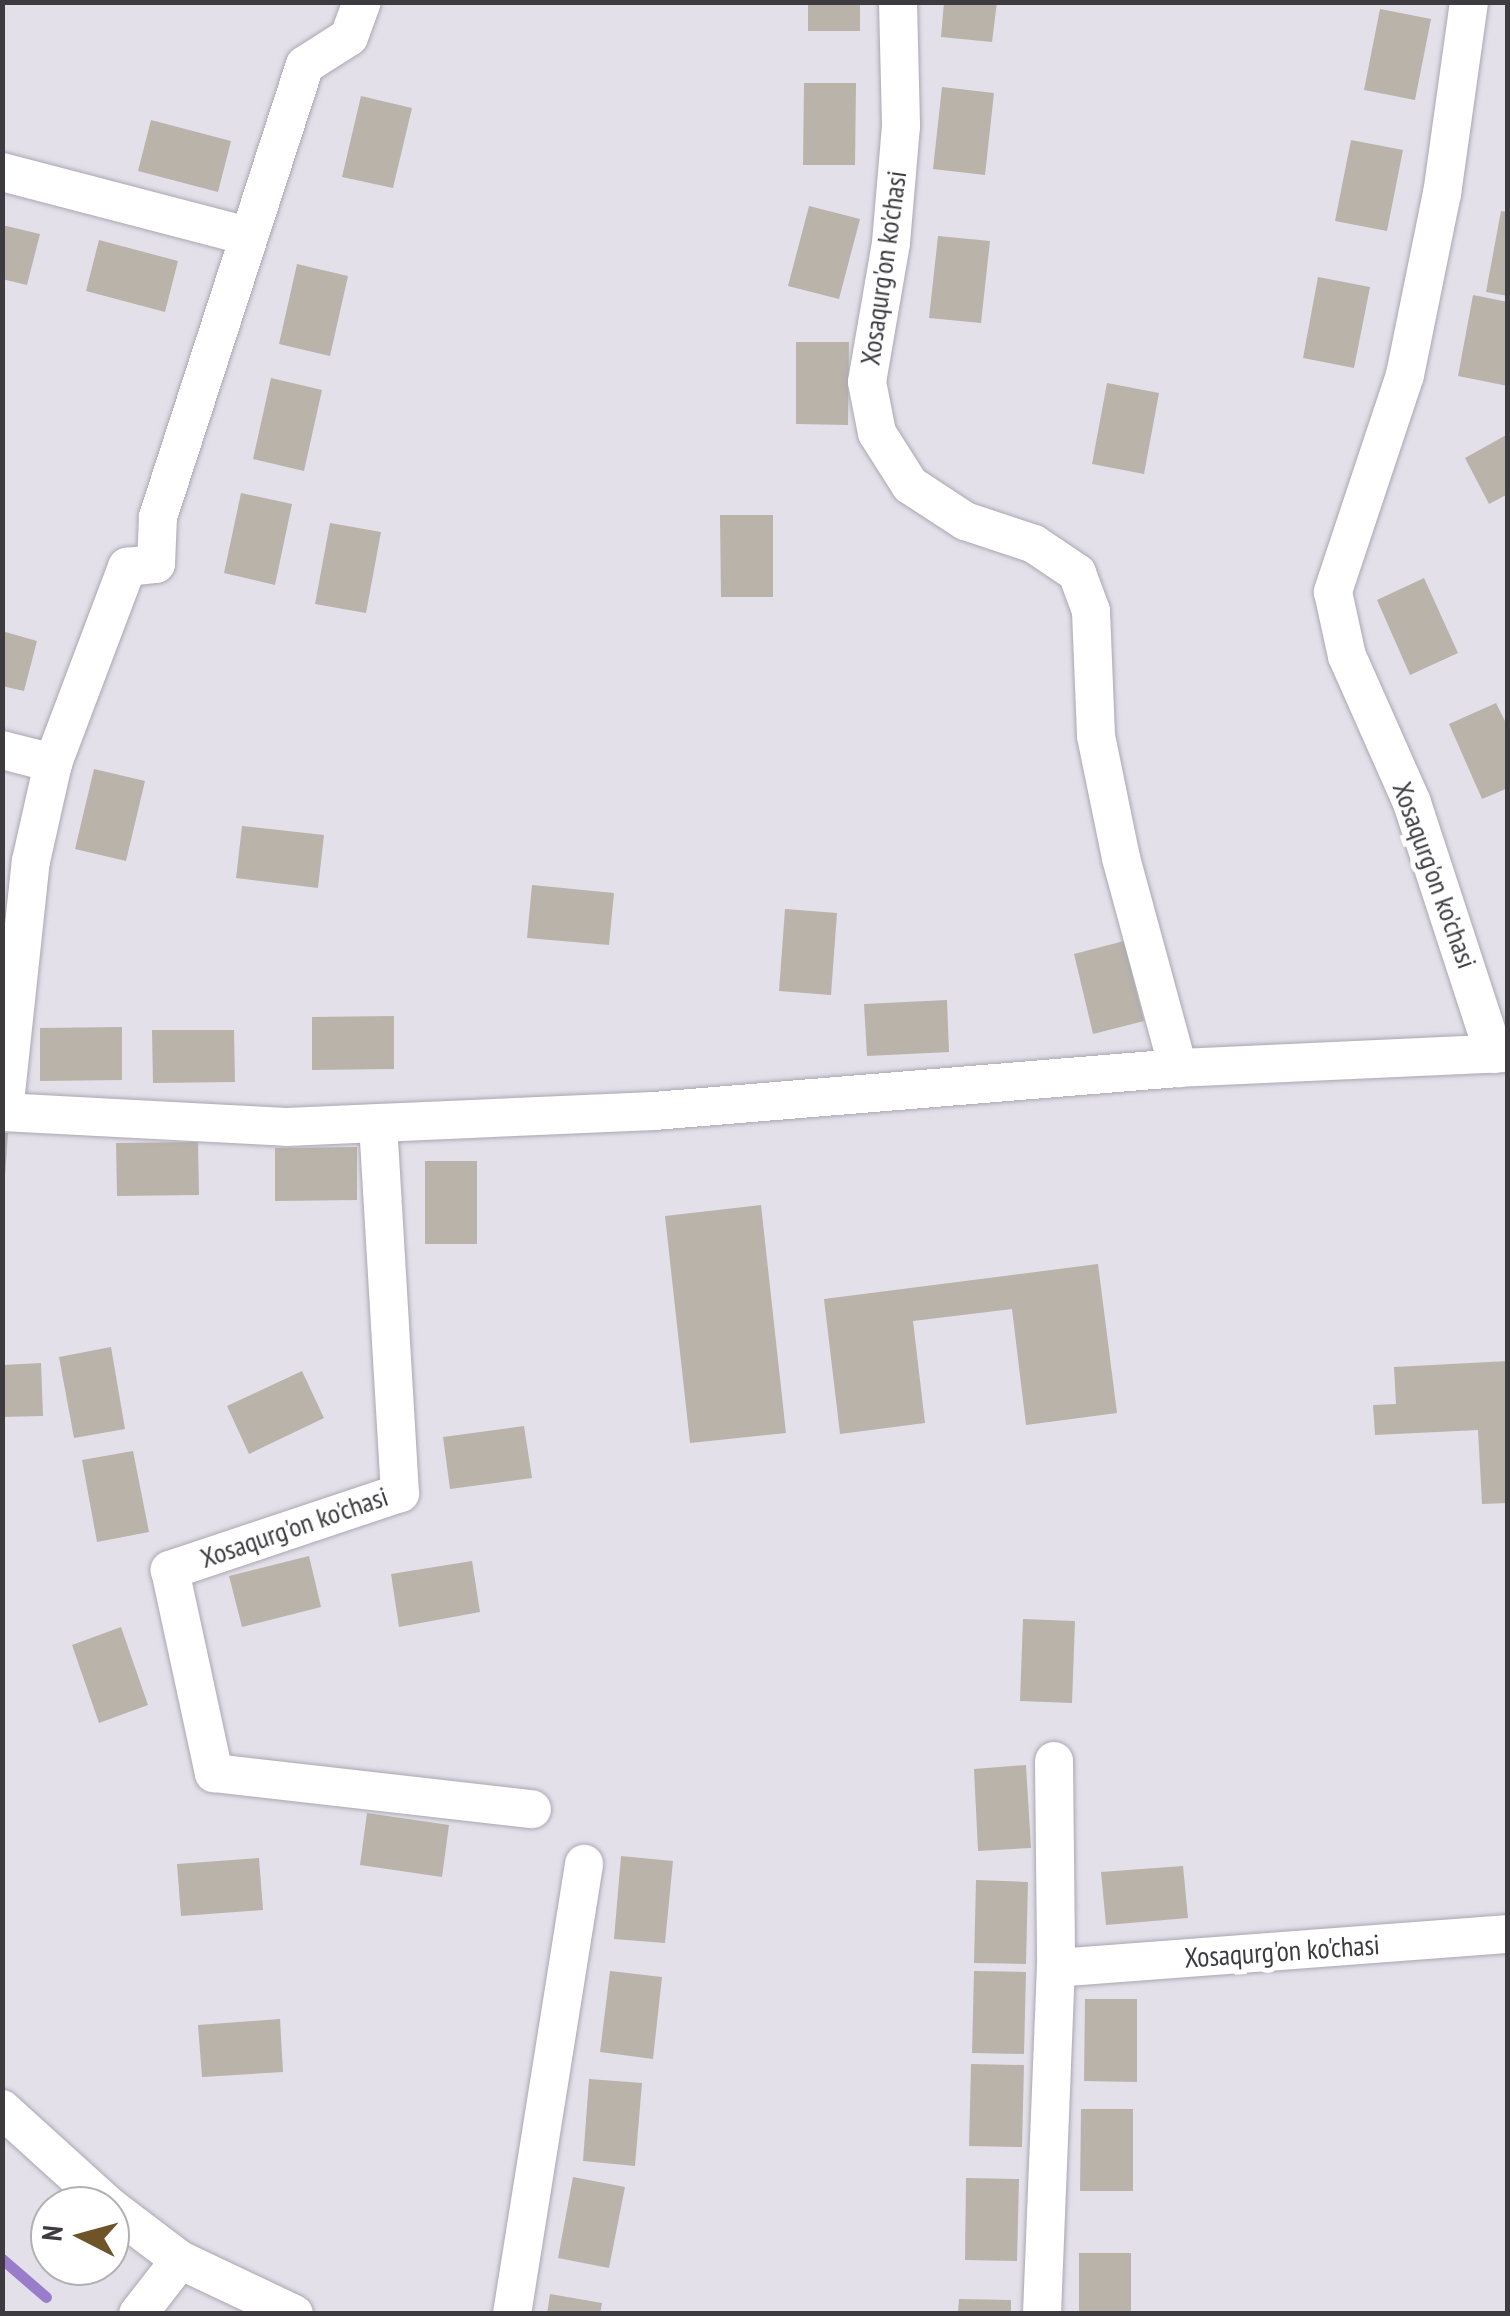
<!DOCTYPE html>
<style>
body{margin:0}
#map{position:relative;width:1510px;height:2316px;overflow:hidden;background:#e3e0ea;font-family:"PT Sans Narrow",sans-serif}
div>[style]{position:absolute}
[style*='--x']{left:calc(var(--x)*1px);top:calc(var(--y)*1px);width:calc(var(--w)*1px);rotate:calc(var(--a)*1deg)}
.stream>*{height:11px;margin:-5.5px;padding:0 5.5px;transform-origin:5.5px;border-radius:5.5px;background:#997cca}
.building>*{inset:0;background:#b9b3aa}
.roads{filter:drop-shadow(0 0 2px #aaa7b1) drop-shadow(0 0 2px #aaa7b1)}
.minor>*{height:38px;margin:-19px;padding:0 19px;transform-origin:19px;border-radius:19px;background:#fff}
span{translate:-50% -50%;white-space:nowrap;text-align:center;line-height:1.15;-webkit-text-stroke:10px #fff;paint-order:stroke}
.street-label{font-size:28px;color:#3d3b40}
.frame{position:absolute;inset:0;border:5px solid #3d3b40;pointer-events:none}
.north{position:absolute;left:30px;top:2186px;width:100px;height:100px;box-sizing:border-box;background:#fff;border:2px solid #b1b1b3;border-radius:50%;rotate:276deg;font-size:28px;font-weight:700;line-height:40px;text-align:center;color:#3d3b40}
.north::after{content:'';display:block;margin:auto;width:35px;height:45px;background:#6e5426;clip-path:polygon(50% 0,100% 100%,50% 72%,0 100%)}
</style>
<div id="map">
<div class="stream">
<i style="--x:2;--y:2259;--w:58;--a:40.8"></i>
</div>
<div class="building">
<i style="clip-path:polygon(808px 2px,860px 2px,860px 31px,808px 31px)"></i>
<i style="clip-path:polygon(944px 2px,997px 2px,992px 42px,941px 37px)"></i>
<i style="clip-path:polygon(1380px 9px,1431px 19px,1415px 100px,1364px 90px)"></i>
<i style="clip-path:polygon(804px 83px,856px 83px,855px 165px,803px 165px)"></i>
<i style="clip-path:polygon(942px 87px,994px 93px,985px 175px,933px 169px)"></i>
<i style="clip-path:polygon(361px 96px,412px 108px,393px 188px,342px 177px)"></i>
<i style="clip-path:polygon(151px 120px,231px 141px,218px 192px,138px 171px)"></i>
<i style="clip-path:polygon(1351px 140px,1403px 150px,1387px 231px,1335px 221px)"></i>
<i style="clip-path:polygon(809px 206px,860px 219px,839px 299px,788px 286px)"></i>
<i style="clip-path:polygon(1501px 211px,1508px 212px,1508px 296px,1486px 292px)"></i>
<i style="clip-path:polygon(2px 225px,40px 234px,27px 285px,2px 279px)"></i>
<i style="clip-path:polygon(938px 236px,990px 241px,981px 323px,929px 318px)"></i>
<i style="clip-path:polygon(99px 240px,178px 261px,165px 312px,86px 291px)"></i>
<i style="clip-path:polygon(297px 264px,348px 276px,330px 356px,279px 344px)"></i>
<i style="clip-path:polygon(1318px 277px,1370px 287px,1354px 368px,1303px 358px)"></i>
<i style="clip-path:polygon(1473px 295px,1508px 302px,1508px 386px,1458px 376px)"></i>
<i style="clip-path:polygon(796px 342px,849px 342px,848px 425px,796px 424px)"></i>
<i style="clip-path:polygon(271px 378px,322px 390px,304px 471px,253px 459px)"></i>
<i style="clip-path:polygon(1107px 383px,1159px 393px,1144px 474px,1092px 464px)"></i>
<i style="clip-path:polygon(1508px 434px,1508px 494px,1489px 504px,1465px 458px)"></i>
<i style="clip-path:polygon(241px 493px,292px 504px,275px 585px,224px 573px)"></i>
<i style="clip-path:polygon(720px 515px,773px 515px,773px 597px,721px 597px)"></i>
<i style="clip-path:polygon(330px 523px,381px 532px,366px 613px,315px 604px)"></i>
<i style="clip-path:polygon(1424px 578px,1458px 653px,1410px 675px,1377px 600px)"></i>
<i style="clip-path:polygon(2px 631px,37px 641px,24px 691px,2px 686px)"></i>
<i style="clip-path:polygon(1496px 703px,1508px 727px,1508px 788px,1482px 799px,1449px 724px)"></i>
<i style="clip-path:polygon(94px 769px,145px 781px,126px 861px,75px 849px)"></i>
<i style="clip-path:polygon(242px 826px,324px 835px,318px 888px,236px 878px)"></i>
<i style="clip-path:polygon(532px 885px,614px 893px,609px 945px,527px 938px)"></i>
<i style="clip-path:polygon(785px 909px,837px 913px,831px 995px,779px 991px)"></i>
<i style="clip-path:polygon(1124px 941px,1144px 1021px,1093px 1034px,1074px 954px)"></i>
<i style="clip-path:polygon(947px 1000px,949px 1052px,867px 1056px,864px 1004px)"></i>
<i style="clip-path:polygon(394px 1016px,394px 1069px,312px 1070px,312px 1017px)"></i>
<i style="clip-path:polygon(122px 1027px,122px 1080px,40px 1081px,40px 1028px)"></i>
<i style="clip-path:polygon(152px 1030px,234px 1030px,235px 1082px,153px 1083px)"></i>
<i style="clip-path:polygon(2px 1133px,8px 1133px,5px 1177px,2px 1177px)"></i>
<i style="clip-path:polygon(198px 1142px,199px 1195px,117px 1196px,116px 1143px)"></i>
<i style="clip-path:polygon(357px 1147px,357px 1200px,275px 1201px,275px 1148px)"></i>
<i style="clip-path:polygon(425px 1161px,477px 1161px,477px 1244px,425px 1244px)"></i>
<i style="clip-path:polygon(761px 1205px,786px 1433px,690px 1443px,665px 1216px)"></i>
<i style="clip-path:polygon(1098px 1264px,1117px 1413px,1026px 1425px,1012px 1309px,913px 1321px,925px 1423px,840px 1434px,824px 1299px)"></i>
<i style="clip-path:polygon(111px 1347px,125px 1429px,74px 1438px,59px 1357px)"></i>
<i style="clip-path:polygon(1508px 1361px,1508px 1503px,1482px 1504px,1478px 1430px,1375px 1435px,1373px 1405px,1396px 1404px,1394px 1367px)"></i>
<i style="clip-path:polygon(41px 1363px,43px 1416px,2px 1417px,2px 1365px)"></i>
<i style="clip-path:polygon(302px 1371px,324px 1418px,249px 1454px,227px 1406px)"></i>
<i style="clip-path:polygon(524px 1426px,532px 1478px,450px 1489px,443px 1437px)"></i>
<i style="clip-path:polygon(133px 1451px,149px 1532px,97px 1542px,82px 1460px)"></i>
<i style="clip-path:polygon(309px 1556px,321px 1607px,242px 1627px,229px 1576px)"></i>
<i style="clip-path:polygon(472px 1561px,480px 1612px,399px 1627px,391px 1574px)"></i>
<i style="clip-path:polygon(1023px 1619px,1075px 1621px,1072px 1703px,1020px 1701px)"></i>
<i style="clip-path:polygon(121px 1627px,148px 1705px,99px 1723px,72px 1645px)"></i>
<i style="clip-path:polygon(1026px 1765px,1031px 1848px,978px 1851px,974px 1769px)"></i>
<i style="clip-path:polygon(367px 1813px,449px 1825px,442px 1877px,360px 1865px)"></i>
<i style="clip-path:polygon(621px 1856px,673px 1861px,665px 1943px,614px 1939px)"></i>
<i style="clip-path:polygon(259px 1858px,263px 1910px,181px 1916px,177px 1864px)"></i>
<i style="clip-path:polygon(1183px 1866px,1188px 1918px,1106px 1925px,1101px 1872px)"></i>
<i style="clip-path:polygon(976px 1880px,1028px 1882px,1026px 1964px,974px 1963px)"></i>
<i style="clip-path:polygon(610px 1971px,662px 1977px,653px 2059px,600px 2052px)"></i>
<i style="clip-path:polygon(974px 1971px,1026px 1972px,1024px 2054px,972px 2053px)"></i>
<i style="clip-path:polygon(1085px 1999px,1137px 1999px,1137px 2082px,1084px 2081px)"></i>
<i style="clip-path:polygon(280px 2019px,283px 2072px,202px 2077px,198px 2025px)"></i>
<i style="clip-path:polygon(971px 2064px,1024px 2065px,1022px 2147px,969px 2146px)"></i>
<i style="clip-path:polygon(589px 2079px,642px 2083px,635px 2166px,583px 2161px)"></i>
<i style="clip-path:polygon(1081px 2109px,1133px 2109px,1133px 2191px,1080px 2191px)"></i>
<i style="clip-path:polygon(573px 2177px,625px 2187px,609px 2268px,558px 2258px)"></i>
<i style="clip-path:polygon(966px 2178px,1019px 2179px,1017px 2261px,965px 2260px)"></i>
<i style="clip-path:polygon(1079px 2253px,1131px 2253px,1131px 2314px,1079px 2314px)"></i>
<i style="clip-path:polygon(550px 2294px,602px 2303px,600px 2314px,547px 2314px)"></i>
<i style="clip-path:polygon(959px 2299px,1011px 2300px,1011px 2314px,958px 2314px)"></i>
</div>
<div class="roads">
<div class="minor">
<i style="--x:898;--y:2;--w:124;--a:88.6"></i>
<i style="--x:901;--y:126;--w:117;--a:94.9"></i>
<i style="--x:891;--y:243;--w:141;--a:99.8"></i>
<i style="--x:867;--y:382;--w:52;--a:78.9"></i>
<i style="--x:877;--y:433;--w:62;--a:57.6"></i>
<i style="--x:910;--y:485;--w:66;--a:33.2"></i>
<i style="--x:965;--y:521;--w:73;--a:18.4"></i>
<i style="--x:1034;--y:544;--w:52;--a:34"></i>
<i style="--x:1077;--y:573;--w:40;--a:69.8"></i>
<i style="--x:1091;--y:611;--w:125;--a:87.7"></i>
<i style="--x:1096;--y:736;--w:125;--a:78.4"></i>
<i style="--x:1121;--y:858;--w:218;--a:74.8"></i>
<i style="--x:1469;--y:2;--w:193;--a:98"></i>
<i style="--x:1442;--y:193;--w:186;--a:101.5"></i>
<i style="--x:1405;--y:375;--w:229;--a:108.4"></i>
<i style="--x:1333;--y:592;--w:66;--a:77.7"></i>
<i style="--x:1347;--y:656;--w:161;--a:66.1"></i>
<i style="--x:1412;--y:803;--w:264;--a:71.9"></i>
<i style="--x:2;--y:172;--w:253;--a:14.6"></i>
<i style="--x:2;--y:750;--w:53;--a:14.3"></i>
<i style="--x:2;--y:1112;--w:284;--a:3"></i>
<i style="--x:286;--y:1127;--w:368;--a:-2.5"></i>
<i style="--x:654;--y:1111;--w:526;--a:-4.69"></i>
<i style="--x:1178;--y:1068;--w:330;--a:-2.6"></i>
<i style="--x:4;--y:1112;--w:252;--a:-83.9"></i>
<i style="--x:31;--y:861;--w:100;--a:-77.3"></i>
<i style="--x:53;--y:763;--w:210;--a:-69.3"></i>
<i style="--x:127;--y:567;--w:29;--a:-6"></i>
<i style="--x:156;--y:564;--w:47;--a:-87.6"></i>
<i style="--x:158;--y:517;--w:475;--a:-72"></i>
<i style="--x:305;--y:65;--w:52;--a:-32.5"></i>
<i style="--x:349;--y:37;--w:37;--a:-70"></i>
<i style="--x:378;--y:1123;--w:371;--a:86.6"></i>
<i style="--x:400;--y:1493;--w:243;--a:161.5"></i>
<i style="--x:170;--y:1570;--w:208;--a:77.8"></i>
<i style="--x:214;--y:1773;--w:320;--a:6.5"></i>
<i style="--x:1054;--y:1761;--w:207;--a:89.4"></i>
<i style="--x:1056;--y:1968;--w:453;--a:-4.3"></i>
<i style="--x:2;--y:2109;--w:144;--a:42.2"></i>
<i style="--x:110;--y:2207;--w:88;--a:37.1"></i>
<i style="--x:180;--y:2260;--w:126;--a:25.3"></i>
<i style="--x:138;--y:2314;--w:68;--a:-52.1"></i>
<i style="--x:512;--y:2314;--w:456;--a:-80.9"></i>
<i style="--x:1042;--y:2314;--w:346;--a:-87.7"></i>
</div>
</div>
<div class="street-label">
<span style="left:883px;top:268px;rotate:-82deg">Xosaqurg'on ko'chasi</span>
<span style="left:1435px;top:875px;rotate:70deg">Xosaqurg'on ko'chasi</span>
<span style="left:294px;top:1527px;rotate:-19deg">Xosaqurg'on ko'chasi</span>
<span style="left:1282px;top:1951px;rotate:-4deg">Xosaqurg'on ko'chasi</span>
</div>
<div class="frame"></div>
<div class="north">N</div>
</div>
